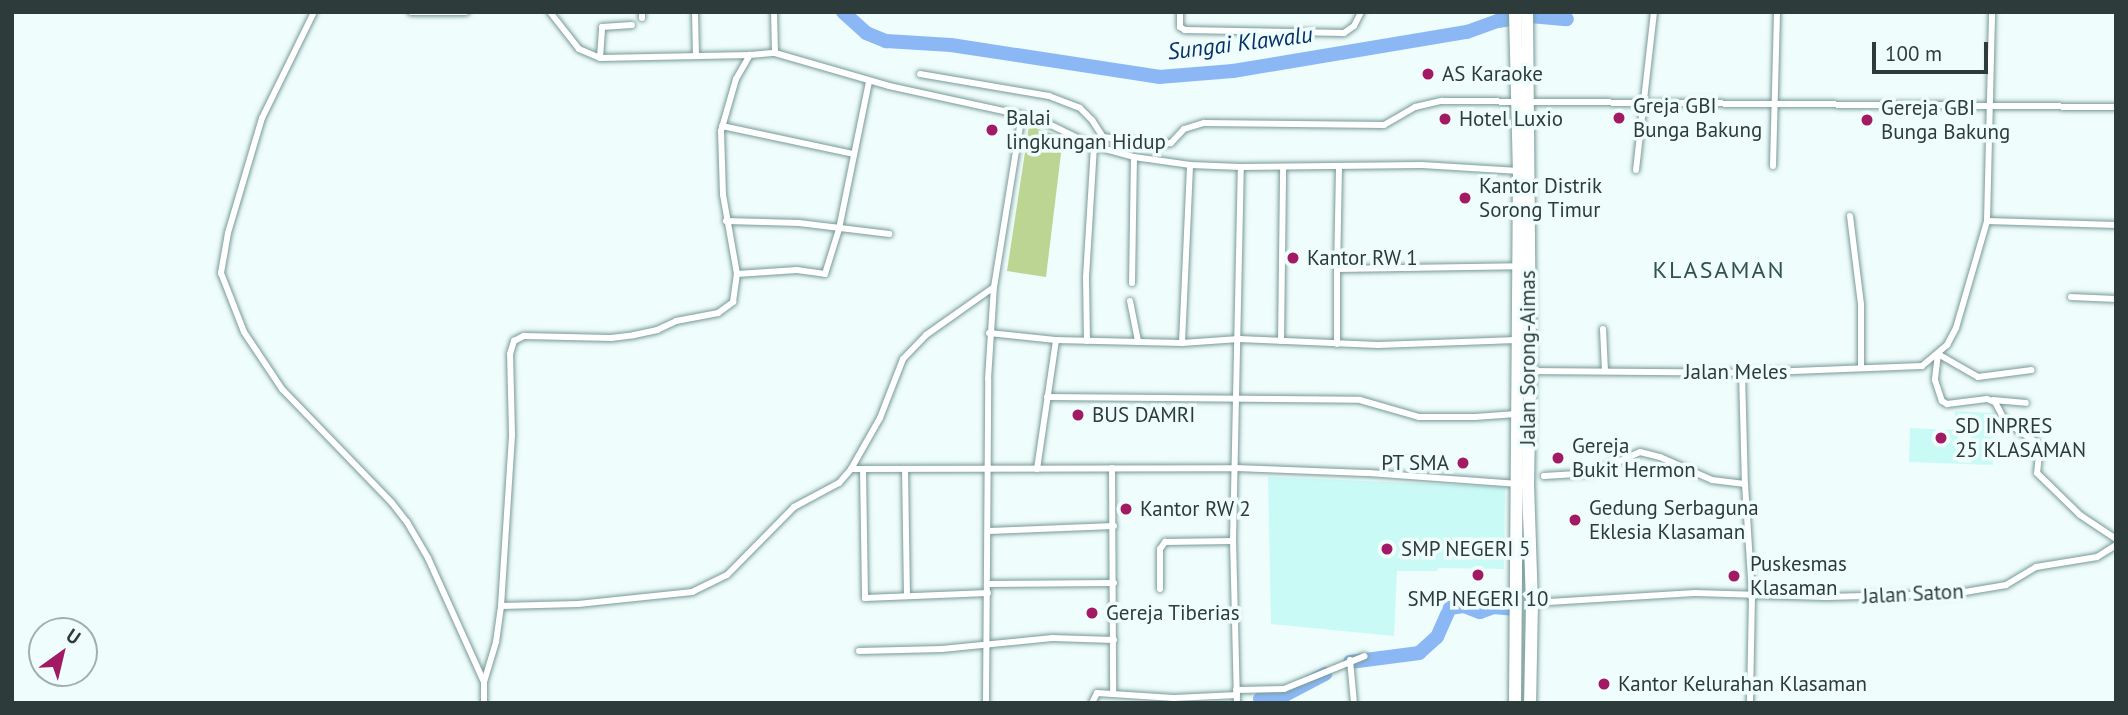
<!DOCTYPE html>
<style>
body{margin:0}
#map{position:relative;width:2128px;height:715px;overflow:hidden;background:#effdfc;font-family:"PT Sans",sans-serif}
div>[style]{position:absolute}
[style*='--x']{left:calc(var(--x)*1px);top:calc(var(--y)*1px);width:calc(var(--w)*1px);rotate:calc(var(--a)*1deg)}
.built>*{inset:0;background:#cafaf6}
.green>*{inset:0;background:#bdd593}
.river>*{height:14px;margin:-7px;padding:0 7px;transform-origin:7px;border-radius:7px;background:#8bb8f5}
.roads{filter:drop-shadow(0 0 2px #779a98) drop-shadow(0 0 2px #779a98)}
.street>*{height:6px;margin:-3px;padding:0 3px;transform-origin:3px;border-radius:3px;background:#fff}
.highway>*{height:12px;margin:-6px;padding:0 6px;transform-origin:6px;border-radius:6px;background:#fff}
.dots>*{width:19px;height:19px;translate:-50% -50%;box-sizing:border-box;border:4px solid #effdfc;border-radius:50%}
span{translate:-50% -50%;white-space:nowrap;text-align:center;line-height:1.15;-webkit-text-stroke:7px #effdfc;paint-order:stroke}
.poi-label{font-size:21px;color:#2d3c3b}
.left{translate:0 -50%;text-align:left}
.right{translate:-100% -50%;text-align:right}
.street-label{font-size:21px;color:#2d3c3b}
.water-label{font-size:23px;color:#053367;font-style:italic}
.quarter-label{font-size:24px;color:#315250;letter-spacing:2px}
.frame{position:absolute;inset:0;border:14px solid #2d3c3b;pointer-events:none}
.north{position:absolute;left:28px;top:617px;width:70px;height:70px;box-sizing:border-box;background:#effdfc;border:2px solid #a1b0af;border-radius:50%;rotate:34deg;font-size:19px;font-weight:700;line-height:28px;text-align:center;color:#2d3c3b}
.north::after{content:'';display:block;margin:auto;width:24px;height:32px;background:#a31a64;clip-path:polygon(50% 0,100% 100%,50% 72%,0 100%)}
.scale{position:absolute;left:1872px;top:42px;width:116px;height:32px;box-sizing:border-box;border:4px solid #2d3c3b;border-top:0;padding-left:9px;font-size:21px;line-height:24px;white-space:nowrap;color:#2d3c3b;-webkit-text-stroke:5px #effdfc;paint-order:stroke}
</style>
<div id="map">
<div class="built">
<i style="clip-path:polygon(evenodd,1955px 411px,1994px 413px,1993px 465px,1909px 462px,1910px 428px,1954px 430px,1955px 411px,1958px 414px,1972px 414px,1971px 463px,1958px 462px,1958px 414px)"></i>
<i style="clip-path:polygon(1268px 477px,1505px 487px,1504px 569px,1438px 568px,1437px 571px,1397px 571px,1394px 636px,1271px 624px)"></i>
</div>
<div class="green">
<i style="clip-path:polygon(1029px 126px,1063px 137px,1046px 277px,1007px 271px)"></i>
</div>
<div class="river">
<i style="--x:843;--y:12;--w:31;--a:42"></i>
<i style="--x:866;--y:33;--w:22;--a:22"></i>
<i style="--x:886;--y:41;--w:65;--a:3.5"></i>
<i style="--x:951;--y:45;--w:210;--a:8.7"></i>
<i style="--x:1159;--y:77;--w:74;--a:-4.6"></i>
<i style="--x:1233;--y:71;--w:237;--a:-9.5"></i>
<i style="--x:1467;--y:32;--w:33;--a:-20"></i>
<i style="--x:1498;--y:21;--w:32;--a:-9"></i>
<i style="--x:1530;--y:16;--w:37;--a:5"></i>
<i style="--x:1350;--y:662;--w:70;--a:-7.4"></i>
<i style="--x:1419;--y:653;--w:24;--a:-42"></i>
<i style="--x:1437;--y:637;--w:32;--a:-66"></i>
<i style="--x:1450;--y:608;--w:14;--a:-8"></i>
<i style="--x:1464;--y:606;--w:17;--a:21"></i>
<i style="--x:1480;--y:612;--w:15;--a:-20"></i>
<i style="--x:1494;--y:607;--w:18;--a:6"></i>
<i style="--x:1260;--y:699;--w:21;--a:-5"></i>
<i style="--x:1281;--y:697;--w:50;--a:-27.6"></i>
</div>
<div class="roads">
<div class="street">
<i style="--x:314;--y:12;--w:118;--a:116.1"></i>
<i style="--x:262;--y:118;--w:120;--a:106.5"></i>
<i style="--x:228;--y:233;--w:41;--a:99.9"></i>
<i style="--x:221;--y:273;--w:63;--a:68.7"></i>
<i style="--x:244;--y:332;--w:69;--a:56.3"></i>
<i style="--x:282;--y:389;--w:158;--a:46"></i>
<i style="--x:392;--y:503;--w:24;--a:52"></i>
<i style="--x:407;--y:522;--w:42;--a:59.7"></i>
<i style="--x:428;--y:558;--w:136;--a:65.7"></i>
<i style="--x:484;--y:682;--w:21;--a:90"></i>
<i style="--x:411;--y:12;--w:55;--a:0"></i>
<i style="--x:550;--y:12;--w:47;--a:51.9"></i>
<i style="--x:579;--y:49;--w:23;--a:23"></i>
<i style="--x:600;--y:58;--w:150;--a:-1.1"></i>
<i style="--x:695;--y:12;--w:44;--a:88.7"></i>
<i style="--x:774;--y:12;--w:41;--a:88.6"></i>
<i style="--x:1180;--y:12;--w:15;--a:90"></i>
<i style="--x:1180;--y:27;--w:6;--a:31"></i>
<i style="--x:1185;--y:30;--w:159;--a:1.1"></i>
<i style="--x:1344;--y:33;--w:12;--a:-35"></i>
<i style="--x:1354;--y:26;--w:16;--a:-63"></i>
<i style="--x:642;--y:18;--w:6;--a:-90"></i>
<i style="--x:600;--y:58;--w:31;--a:-86"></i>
<i style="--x:602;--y:27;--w:30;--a:-4"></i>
<i style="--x:920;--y:74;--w:131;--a:9.7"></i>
<i style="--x:1049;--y:96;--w:33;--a:21"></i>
<i style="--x:1080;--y:108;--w:17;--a:45"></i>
<i style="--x:1092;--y:120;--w:20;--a:57"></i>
<i style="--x:1103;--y:137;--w:56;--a:8.3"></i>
<i style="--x:1158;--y:145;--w:13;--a:-9"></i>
<i style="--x:1171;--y:143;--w:19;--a:-47"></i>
<i style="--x:1184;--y:129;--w:21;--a:-17"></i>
<i style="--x:1204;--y:123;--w:180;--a:0.6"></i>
<i style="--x:1384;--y:125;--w:36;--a:-30"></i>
<i style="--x:1415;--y:107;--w:28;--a:-13"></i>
<i style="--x:1442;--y:101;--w:674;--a:0.51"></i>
<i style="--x:722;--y:126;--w:135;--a:12"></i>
<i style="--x:1773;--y:166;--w:154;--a:-88.5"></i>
<i style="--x:1339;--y:168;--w:101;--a:91.1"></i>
<i style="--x:1337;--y:269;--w:181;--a:-0.9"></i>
<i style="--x:1636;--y:170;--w:159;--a:-83.5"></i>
<i style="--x:1850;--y:216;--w:89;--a:82.9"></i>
<i style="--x:1861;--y:304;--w:64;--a:90"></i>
<i style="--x:726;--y:221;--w:73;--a:1.6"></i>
<i style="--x:799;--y:223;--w:91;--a:7"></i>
<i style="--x:1987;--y:221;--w:129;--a:1.8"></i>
<i style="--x:737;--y:274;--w:60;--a:-3.8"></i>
<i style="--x:797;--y:270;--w:28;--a:8"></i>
<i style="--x:825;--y:274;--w:47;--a:-72.7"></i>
<i style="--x:839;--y:229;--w:151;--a:-78.5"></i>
<i style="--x:1132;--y:283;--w:126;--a:-89.1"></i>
<i style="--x:2071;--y:297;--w:45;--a:2.5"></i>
<i style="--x:1130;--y:301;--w:41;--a:78.7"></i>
<i style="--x:1603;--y:329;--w:42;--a:87.3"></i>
<i style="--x:989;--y:333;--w:67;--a:6"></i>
<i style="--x:1056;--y:340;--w:126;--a:1.4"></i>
<i style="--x:1182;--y:343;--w:57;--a:-4"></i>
<i style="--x:1239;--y:339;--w:139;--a:2.5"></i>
<i style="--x:1378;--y:345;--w:139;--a:-2.1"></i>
<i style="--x:1087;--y:341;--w:64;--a:-90.9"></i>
<i style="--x:1086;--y:277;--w:131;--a:-86.5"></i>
<i style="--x:1281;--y:341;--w:173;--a:-89.3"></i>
<i style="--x:1182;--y:343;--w:178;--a:-87.4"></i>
<i style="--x:1337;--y:344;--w:75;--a:-90"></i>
<i style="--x:1938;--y:354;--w:26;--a:97"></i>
<i style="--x:1935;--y:380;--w:22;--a:72"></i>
<i style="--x:1942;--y:401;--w:6;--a:31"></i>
<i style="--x:1947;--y:404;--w:40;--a:-7.1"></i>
<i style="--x:1987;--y:399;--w:9;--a:21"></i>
<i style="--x:1995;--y:402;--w:21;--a:62"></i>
<i style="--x:2005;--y:421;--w:42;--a:34.4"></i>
<i style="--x:2040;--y:445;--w:28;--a:96"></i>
<i style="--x:2037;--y:473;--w:60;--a:44.3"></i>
<i style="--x:2080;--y:515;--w:43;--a:33.7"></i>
<i style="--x:1938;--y:354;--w:46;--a:29.9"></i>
<i style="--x:1978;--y:377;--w:54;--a:-7.4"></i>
<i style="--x:1530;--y:371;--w:212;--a:0.5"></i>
<i style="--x:1742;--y:373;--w:180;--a:-2.2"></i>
<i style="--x:1922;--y:366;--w:33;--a:-40"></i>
<i style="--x:1947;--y:345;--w:19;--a:-62"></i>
<i style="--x:1956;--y:328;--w:111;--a:-73.8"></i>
<i style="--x:1987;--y:221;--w:209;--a:-88.6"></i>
<i style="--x:1742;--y:373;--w:111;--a:88.5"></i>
<i style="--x:1745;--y:484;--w:112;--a:86.4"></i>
<i style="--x:1752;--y:596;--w:107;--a:91.1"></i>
<i style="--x:1047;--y:397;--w:313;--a:0.5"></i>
<i style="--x:1360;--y:400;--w:61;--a:16.1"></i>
<i style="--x:1419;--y:417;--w:56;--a:0"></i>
<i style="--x:1475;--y:417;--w:41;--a:-4.2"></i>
<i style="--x:1993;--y:400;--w:33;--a:5"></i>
<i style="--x:1112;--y:468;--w:226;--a:89.7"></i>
<i style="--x:851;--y:469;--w:385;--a:-0.1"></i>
<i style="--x:1236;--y:468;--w:133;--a:2.2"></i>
<i style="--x:1369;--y:473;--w:150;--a:4.2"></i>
<i style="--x:863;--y:469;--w:129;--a:89.1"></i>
<i style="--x:865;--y:598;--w:123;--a:-2.3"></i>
<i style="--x:905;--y:469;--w:127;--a:89.1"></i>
<i style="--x:1037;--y:469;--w:130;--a:-81.6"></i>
<i style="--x:1544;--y:476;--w:49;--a:-3.5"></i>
<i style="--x:1593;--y:473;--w:51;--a:-24.1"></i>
<i style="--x:1640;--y:452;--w:21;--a:14"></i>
<i style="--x:1660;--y:457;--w:57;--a:23.9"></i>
<i style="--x:1712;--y:480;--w:33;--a:7"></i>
<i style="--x:989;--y:531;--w:125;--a:-2.3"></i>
<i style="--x:988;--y:584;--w:126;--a:-0.5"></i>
<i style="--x:1160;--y:589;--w:40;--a:-90"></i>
<i style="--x:1160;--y:549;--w:9;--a:-54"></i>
<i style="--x:1165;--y:542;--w:68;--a:-0.8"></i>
<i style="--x:1532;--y:603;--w:163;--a:-3.5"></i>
<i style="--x:1695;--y:593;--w:131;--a:1.7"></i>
<i style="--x:1826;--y:597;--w:127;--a:-1.4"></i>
<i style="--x:1953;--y:594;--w:54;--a:-9.6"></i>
<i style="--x:2006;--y:585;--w:35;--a:-31"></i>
<i style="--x:2036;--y:567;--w:62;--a:-9.3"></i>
<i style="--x:2097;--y:557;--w:22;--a:-32"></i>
<i style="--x:501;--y:606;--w:77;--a:-1.5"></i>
<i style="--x:578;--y:604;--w:115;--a:-6"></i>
<i style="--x:692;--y:592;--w:39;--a:-26"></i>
<i style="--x:727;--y:575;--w:95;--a:-45.4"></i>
<i style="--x:794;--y:507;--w:51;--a:-28.1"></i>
<i style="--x:839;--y:483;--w:18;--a:-49"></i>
<i style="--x:851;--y:469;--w:59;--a:-60.4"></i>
<i style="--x:880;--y:418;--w:63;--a:-68.7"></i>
<i style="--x:903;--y:359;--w:33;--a:-46"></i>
<i style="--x:926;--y:335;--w:83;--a:-35.2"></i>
<i style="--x:994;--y:287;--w:174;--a:-80.8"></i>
<i style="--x:859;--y:651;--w:83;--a:-1.4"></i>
<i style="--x:942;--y:649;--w:111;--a:-5.7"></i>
<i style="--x:1052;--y:638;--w:62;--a:1.8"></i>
<i style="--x:1350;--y:660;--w:43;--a:84.7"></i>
<i style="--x:484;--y:682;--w:42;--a:-73.3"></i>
<i style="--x:496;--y:642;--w:36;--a:-82"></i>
<i style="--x:501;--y:606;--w:172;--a:-86.3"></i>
<i style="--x:512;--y:434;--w:80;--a:-91.4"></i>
<i style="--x:510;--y:354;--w:14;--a:-73"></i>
<i style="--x:514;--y:341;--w:11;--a:-27"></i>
<i style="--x:524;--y:336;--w:87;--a:1.3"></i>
<i style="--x:611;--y:338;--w:23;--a:-7"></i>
<i style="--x:634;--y:335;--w:24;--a:-12"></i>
<i style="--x:657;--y:330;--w:21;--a:-25"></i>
<i style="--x:676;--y:321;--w:43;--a:-10.8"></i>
<i style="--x:718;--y:313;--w:19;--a:-36"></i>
<i style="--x:733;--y:302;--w:28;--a:-82"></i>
<i style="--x:737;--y:274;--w:80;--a:-100"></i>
<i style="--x:723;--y:195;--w:64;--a:-91.8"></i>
<i style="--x:721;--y:131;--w:54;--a:-73.9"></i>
<i style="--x:736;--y:79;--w:28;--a:-60"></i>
<i style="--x:750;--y:55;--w:25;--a:-5"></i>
<i style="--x:775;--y:53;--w:119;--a:16.1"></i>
<i style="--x:889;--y:86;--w:136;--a:12.3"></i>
<i style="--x:1022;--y:115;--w:28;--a:18"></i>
<i style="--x:1049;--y:124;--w:50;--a:26.1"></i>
<i style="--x:1094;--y:146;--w:41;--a:15.4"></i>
<i style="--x:1134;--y:157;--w:57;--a:8.1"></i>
<i style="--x:1190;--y:165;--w:51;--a:2.2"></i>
<i style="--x:1241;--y:167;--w:181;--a:-0.6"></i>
<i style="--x:1422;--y:165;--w:97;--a:3.5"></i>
<i style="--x:1236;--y:690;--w:48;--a:-1.2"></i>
<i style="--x:1284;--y:689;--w:87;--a:-22.2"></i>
<i style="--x:986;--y:703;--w:324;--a:-89.6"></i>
<i style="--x:988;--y:379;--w:92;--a:-86.3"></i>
<i style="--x:1092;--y:703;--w:11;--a:-63"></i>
<i style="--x:1097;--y:693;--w:77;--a:3.7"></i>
<i style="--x:1174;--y:698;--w:63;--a:-2.7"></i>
<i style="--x:1237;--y:703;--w:162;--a:-91.4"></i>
<i style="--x:1233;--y:541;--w:374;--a:-88.8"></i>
</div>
<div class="highway">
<i style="--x:1515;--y:12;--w:159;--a:88.6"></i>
<i style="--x:1519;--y:171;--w:532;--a:90.43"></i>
<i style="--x:1527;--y:12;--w:359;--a:89.5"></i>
<i style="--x:1530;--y:371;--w:113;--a:91"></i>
<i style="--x:1528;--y:484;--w:119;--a:88.1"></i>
<i style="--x:1532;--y:603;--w:100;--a:91.1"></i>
</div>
</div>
<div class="dots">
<i style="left:1428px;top:74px;background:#a31a64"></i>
<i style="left:1619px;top:118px;background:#a31a64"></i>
<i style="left:1445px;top:119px;background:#a31a64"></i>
<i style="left:1867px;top:120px;background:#a31a64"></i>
<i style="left:992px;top:130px;background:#a31a64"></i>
<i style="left:1465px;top:198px;background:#a31a64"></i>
<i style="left:1293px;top:258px;background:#a31a64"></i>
<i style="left:1078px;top:415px;background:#a31a64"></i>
<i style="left:1941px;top:438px;background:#a31a64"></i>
<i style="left:1558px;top:458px;background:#a31a64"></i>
<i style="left:1463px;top:463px;background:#a31a64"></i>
<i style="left:1126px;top:509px;background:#a31a64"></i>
<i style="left:1575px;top:520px;background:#a31a64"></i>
<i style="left:1387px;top:549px;background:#a31a64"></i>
<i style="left:1478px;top:575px;background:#a31a64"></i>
<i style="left:1734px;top:576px;background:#a31a64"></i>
<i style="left:1092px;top:613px;background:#a31a64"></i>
<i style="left:1604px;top:684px;background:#a31a64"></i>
</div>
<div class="poi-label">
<span class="left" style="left:1442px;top:74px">AS Karaoke</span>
<span class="left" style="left:1633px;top:118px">Greja GBI<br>Bunga Bakung</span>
<span class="left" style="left:1881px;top:120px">Gereja GBI<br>Bunga Bakung</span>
<span class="left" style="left:1006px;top:130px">Balai<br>lingkungan Hidup</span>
<span class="left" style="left:1459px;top:119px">Hotel Luxio</span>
<span class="left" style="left:1479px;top:198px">Kantor Distrik<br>Sorong Timur</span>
<span class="left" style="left:1307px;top:258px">Kantor RW 1</span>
<span class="left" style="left:1092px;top:415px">BUS DAMRI</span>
<span class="left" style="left:1955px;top:438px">SD INPRES<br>25 KLASAMAN</span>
<span class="left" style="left:1572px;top:458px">Gereja<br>Bukit Hermon</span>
<span class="right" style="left:1449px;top:463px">PT SMA</span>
<span class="left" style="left:1589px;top:520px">Gedung Serbaguna<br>Eklesia Klasaman</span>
<span class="left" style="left:1140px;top:509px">Kantor RW 2</span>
<span class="left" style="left:1401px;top:549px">SMP NEGERI 5</span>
<span class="left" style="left:1750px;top:576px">Puskesmas<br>Klasaman</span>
<span style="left:1478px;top:599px">SMP NEGERI 10</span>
<span class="left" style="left:1106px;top:613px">Gereja Tiberias</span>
<span class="left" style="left:1618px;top:684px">Kantor Kelurahan Klasaman</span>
</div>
<div class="street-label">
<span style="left:1528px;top:358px;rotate:-90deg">Jalan Sorong-Aimas</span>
<span style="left:1736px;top:372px">Jalan Meles</span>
<span style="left:1913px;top:594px;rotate:-3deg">Jalan Saton</span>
</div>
<div class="water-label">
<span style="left:1240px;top:43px;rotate:-7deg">Sungai Klawalu</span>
</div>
<div class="quarter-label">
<span style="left:1719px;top:270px">KLASAMAN</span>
</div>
<div class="frame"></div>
<div class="north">U</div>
<div class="scale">100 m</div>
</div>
